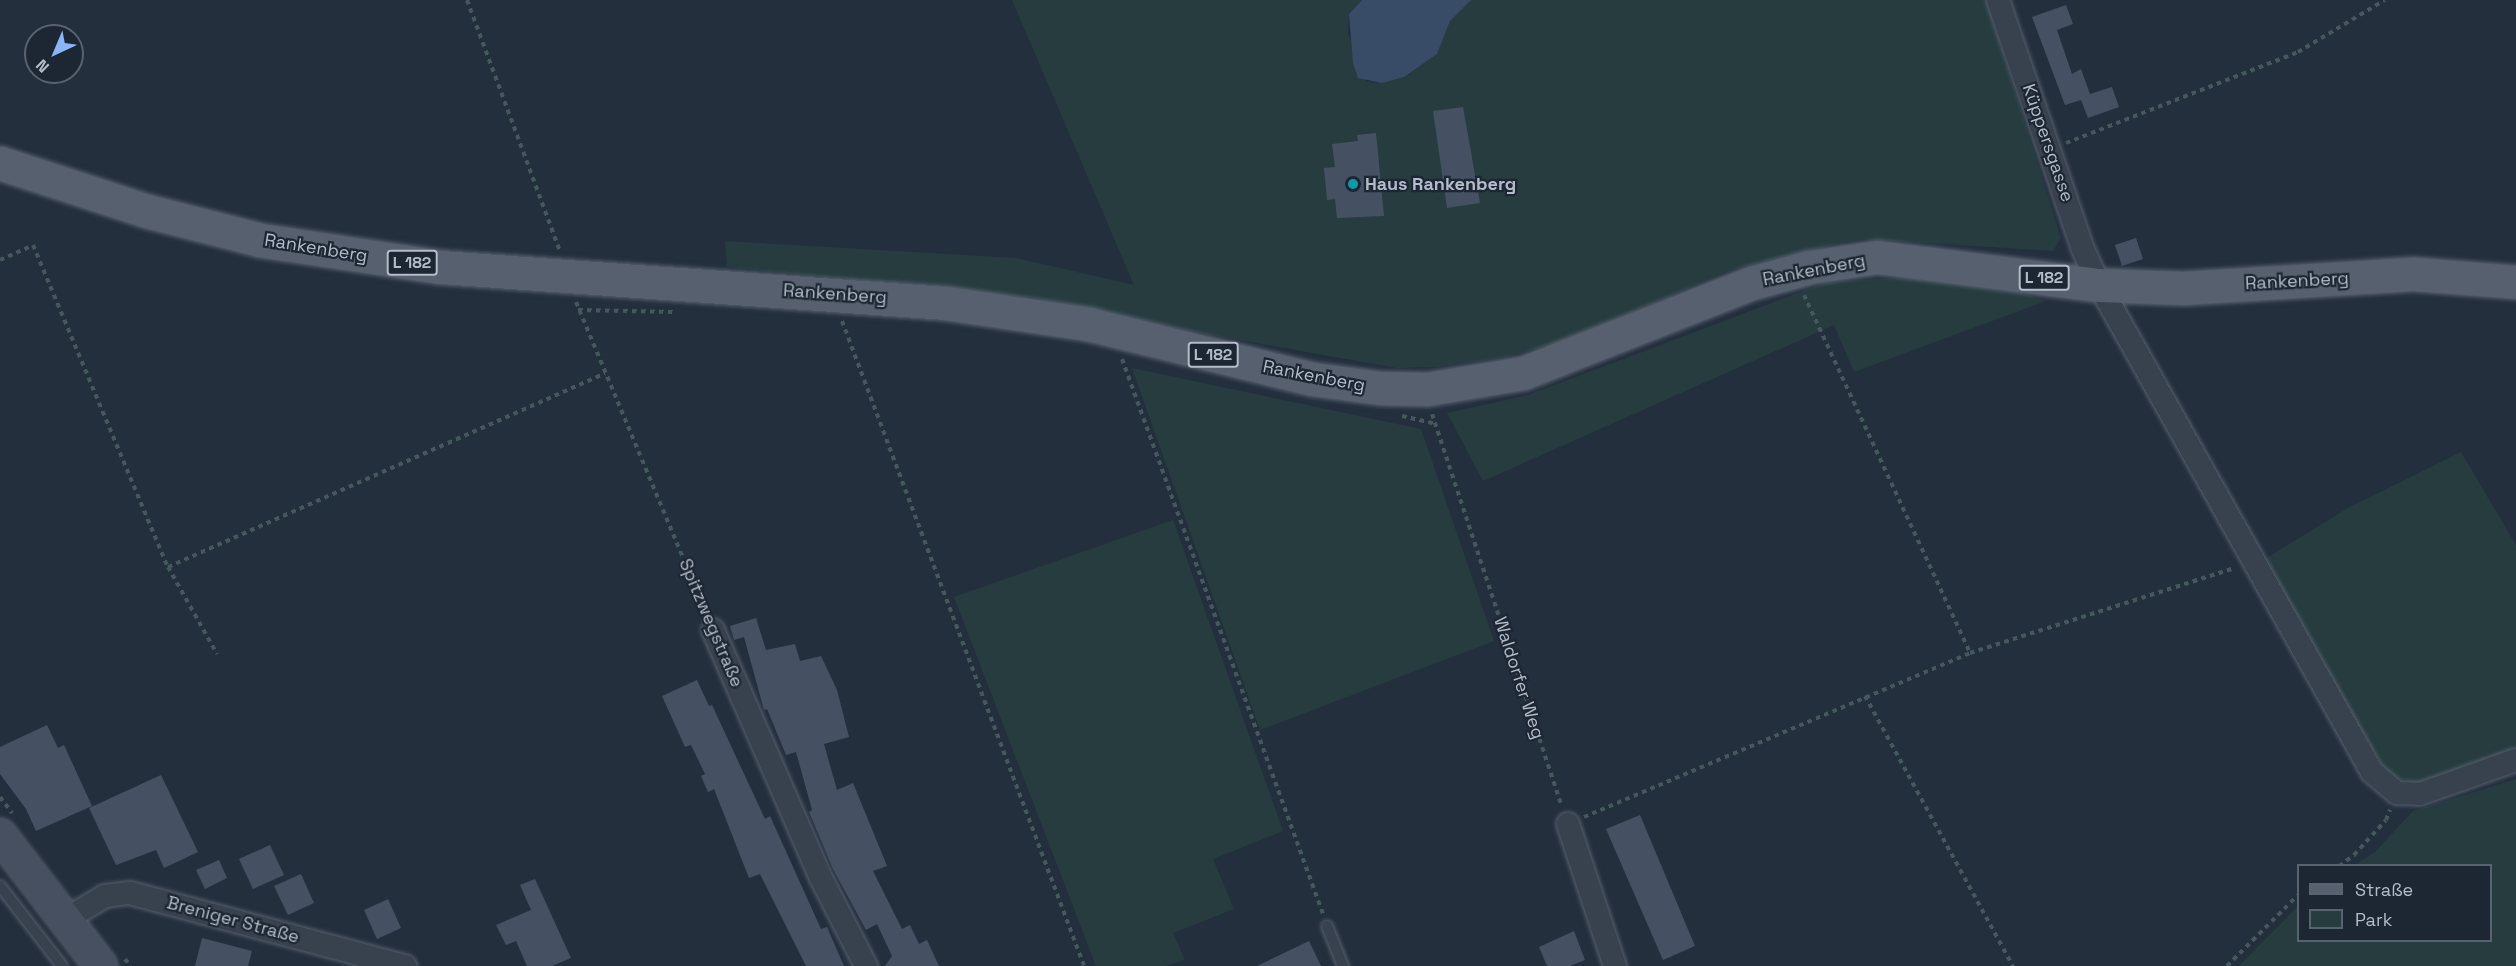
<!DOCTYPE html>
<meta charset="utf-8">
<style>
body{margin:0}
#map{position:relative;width:2516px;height:966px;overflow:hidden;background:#242f3e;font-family:"Space Grotesk",sans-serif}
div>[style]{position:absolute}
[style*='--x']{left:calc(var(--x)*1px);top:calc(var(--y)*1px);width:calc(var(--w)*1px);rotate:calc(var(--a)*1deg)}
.green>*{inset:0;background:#263c3f}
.water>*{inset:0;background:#394c67}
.building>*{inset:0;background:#455162}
.path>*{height:4px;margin-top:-2px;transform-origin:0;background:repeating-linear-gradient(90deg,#44595c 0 4.5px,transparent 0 9px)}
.roads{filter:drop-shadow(0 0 2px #565f6c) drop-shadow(0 0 2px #565f6c)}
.service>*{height:10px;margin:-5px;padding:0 5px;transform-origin:5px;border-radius:5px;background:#38414e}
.minor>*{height:22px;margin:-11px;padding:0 11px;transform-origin:11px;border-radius:11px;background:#38414e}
.secondary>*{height:32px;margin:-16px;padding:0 16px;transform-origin:16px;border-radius:16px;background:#465061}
.primary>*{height:33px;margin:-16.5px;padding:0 16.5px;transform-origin:16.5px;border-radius:16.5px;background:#56606e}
.dots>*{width:16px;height:16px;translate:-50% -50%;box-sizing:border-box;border:3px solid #1d2633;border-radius:50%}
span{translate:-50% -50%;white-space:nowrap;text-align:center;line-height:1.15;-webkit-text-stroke:4.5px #1d2633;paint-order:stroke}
.shield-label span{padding:2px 4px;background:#1d2633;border:2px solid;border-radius:4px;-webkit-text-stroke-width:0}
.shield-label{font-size:16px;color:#b4bcc9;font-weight:700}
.street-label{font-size:18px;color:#b4bcc9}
.poi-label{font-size:18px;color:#b4bcc9;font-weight:700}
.left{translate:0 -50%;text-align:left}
.legend{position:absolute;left:2297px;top:864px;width:195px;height:78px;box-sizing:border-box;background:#1d2633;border:2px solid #59626f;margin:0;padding:8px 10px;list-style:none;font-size:18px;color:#b4bcc9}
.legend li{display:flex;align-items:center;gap:12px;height:30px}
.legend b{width:30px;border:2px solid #59626f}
.north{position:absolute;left:24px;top:24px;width:60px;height:60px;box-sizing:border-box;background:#1d2633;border:2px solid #59626f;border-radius:50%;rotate:224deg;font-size:16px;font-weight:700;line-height:24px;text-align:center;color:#b4bcc9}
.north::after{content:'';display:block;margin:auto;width:21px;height:27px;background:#8ab4f8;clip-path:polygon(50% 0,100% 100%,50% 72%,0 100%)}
</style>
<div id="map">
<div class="green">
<i style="clip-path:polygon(1012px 0,1362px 0,1349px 14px,1348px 33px,1366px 82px,1382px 83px,1404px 77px,1437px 54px,1450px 21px,1471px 0,1986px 0,2061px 238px,2053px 251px,1862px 239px,1839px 243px,1724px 272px,1572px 339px,1505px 357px,1437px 367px,1397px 368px,1200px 333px,1033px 298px,727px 267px,725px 241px,1016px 258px,1134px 285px)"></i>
<i style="clip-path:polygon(1927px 276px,1990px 282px,2046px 301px,1854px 372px,1834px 325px,1483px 481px,1447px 413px,1528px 395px,1827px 282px)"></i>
<i style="clip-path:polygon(1132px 368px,1421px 429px,1494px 641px,1260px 730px)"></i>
<i style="clip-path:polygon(2461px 452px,2516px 545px,2516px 769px,2415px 784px,2388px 774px,2320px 663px,2265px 559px,2348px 508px)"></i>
<i style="clip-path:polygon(1173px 520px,1283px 831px,1213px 859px,1234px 909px,1173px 933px,1185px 960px,1165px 966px,1096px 966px,954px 597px)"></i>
<i style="clip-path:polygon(2516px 779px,2516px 966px,2239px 966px,2298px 906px,2298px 940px,2490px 940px,2490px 866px,2355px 865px,2375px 852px,2413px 811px)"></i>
</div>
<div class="water">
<i style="clip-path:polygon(1362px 0,1471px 0,1450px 21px,1437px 54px,1404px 77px,1382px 83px,1358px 78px,1353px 63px,1349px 14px)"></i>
</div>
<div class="building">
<i style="clip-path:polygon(2066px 5px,2073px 24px,2057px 30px,2072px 74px,2081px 69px,2090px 94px,2112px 87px,2119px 107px,2088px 118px,2081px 100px,2065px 105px,2032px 17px)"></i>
<i style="clip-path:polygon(1463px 107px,1480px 203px,1447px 208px,1433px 111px)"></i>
<i style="clip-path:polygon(1376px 133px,1384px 216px,1337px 218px,1335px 199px,1327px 200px,1324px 168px,1335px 167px,1332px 144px,1358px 141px,1357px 135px)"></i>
<i style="clip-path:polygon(2136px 238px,2143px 259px,2122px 266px,2115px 245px)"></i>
<i style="clip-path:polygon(756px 618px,766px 650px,795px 644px,800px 661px,821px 656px,837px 690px,849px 737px,824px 744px,837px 790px,853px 783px,887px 866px,873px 871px,902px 929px,910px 925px,919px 944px,927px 940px,939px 966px,885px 966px,892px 956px,877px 924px,866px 930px,833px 869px,809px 812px,812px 810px,796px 752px,786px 755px,767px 709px,764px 710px,744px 637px,734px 640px,730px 626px)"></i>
<i style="clip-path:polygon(697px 680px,709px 706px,712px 705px,765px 819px,770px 816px,821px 929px,827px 927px,844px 966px,806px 966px,760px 874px,749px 878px,714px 789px,708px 792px,701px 776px,705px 774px,691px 745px,685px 747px,662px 696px)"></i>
<i style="clip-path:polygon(47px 725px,58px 748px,64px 745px,92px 806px,36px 831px,26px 809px,0 774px,0 747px)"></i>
<i style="clip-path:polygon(161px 775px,198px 852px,164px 868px,156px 850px,116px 865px,89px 808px)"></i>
<i style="clip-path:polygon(1640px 815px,1695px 946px,1663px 960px,1606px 829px)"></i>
<i style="clip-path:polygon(270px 845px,284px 875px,253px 889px,239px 859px)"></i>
<i style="clip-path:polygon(219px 860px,227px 878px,205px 889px,196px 870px)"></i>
<i style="clip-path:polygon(301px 874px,314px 903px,288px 915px,274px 886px)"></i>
<i style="clip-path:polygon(535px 879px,571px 958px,552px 966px,527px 966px,516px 941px,506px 945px,496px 925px,531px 910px,520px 885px)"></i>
<i style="clip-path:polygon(388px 899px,401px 928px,377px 939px,364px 910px)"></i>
<i style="clip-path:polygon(1574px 931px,1585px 960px,1570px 966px,1547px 966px,1539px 947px)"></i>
<i style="clip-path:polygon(202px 938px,252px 951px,248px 966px,195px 966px)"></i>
<i style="clip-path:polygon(1309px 941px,1321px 966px,1257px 966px)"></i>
</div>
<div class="path">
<i style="--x:467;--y:0;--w:269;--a:69.7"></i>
<i style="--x:2066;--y:143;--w:249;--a:-21.4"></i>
<i style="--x:2298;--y:52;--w:101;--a:-30.9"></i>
<i style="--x:0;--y:260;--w:36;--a:-24"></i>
<i style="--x:33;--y:245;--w:349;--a:67.3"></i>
<i style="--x:168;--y:567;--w:100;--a:60.6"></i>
<i style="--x:1804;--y:295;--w:395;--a:65.1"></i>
<i style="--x:576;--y:302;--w:337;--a:67.3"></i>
<i style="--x:578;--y:310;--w:95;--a:1.2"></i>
<i style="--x:842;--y:321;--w:689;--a:69.43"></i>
<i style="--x:1122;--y:359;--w:590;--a:70.09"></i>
<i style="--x:1432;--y:414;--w:413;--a:71.7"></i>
<i style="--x:1402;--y:416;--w:32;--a:13"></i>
<i style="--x:168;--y:567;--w:478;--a:-23.9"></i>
<i style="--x:1865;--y:696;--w:308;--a:61.3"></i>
<i style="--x:0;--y:797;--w:20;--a:53"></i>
<i style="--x:1584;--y:817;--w:419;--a:-23"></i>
<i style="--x:1970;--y:653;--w:278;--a:-17.8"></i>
<i style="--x:2339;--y:866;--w:19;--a:-36"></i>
<i style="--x:2354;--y:855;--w:47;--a:-47.6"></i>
<i style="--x:2386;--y:820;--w:11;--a:-68"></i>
<i style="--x:125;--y:959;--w:9;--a:54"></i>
<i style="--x:2227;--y:966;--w:100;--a:-45"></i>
</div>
<div class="roads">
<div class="service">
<i style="--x:0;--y:886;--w:101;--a:52.2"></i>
<i style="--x:1327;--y:926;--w:43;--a:68.2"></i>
</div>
<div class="minor">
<i style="--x:1998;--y:0;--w:261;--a:71.2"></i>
<i style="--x:2082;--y:247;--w:42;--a:65.9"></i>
<i style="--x:2099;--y:285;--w:558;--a:60.73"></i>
<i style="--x:2372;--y:772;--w:33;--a:40"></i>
<i style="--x:2397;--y:793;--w:23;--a:2"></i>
<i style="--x:2420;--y:794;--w:102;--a:-19.5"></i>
<i style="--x:713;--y:630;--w:270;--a:66.5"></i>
<i style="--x:821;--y:878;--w:99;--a:62.9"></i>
<i style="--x:1568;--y:824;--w:150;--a:71.7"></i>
<i style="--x:65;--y:920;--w:47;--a:-31"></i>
<i style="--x:105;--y:896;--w:25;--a:-7"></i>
<i style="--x:130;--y:893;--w:285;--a:14.9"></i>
</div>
<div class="secondary">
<i style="--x:0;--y:835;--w:165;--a:52.4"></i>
</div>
<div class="primary">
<i style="--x:0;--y:163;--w:155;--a:18.1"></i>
<i style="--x:147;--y:211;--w:117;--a:14.4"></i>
<i style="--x:260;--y:240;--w:183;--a:8.5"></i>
<i style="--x:441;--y:267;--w:506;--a:4.08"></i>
<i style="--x:946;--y:303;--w:144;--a:8.4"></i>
<i style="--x:1088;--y:324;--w:231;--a:13.8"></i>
<i style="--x:1312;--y:379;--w:69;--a:7.5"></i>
<i style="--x:1380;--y:388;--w:47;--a:1.2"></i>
<i style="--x:1427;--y:389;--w:97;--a:-9.5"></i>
<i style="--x:1523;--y:373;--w:245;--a:-21.5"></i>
<i style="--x:1751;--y:283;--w:61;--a:-15.2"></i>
<i style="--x:1810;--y:267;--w:68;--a:-8.5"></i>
<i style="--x:1877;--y:257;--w:224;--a:7.2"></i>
<i style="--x:2099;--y:285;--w:84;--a:2"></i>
<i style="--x:2183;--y:288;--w:232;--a:-3.5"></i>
<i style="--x:2415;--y:274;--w:101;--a:4.5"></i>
</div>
</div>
<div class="dots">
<i style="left:1353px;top:184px;background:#0f9aa8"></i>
</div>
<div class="shield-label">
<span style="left:412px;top:263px">L 182</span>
<span style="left:2044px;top:278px">L 182</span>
<span style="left:1213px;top:355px">L 182</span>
</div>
<div class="street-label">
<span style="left:2048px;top:143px;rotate:71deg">Küppersgasse</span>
<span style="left:316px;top:248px;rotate:9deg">Rankenberg</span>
<span style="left:1814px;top:270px;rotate:-11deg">Rankenberg</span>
<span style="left:2297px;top:281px;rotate:-3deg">Rankenberg</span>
<span style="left:835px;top:294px;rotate:4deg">Rankenberg</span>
<span style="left:1314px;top:376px;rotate:11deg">Rankenberg</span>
<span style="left:711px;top:623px;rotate:67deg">Spitzwegstraße</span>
<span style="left:1519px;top:678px;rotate:72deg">Waldorfer Weg</span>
<span style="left:233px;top:920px;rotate:15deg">Breniger Straße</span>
</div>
<div class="poi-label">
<span class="left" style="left:1365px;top:184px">Haus Rankenberg</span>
</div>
<ul class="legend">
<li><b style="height:8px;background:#56606e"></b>Straße</li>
<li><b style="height:16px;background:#263c3f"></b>Park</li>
</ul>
<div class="north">N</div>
</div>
